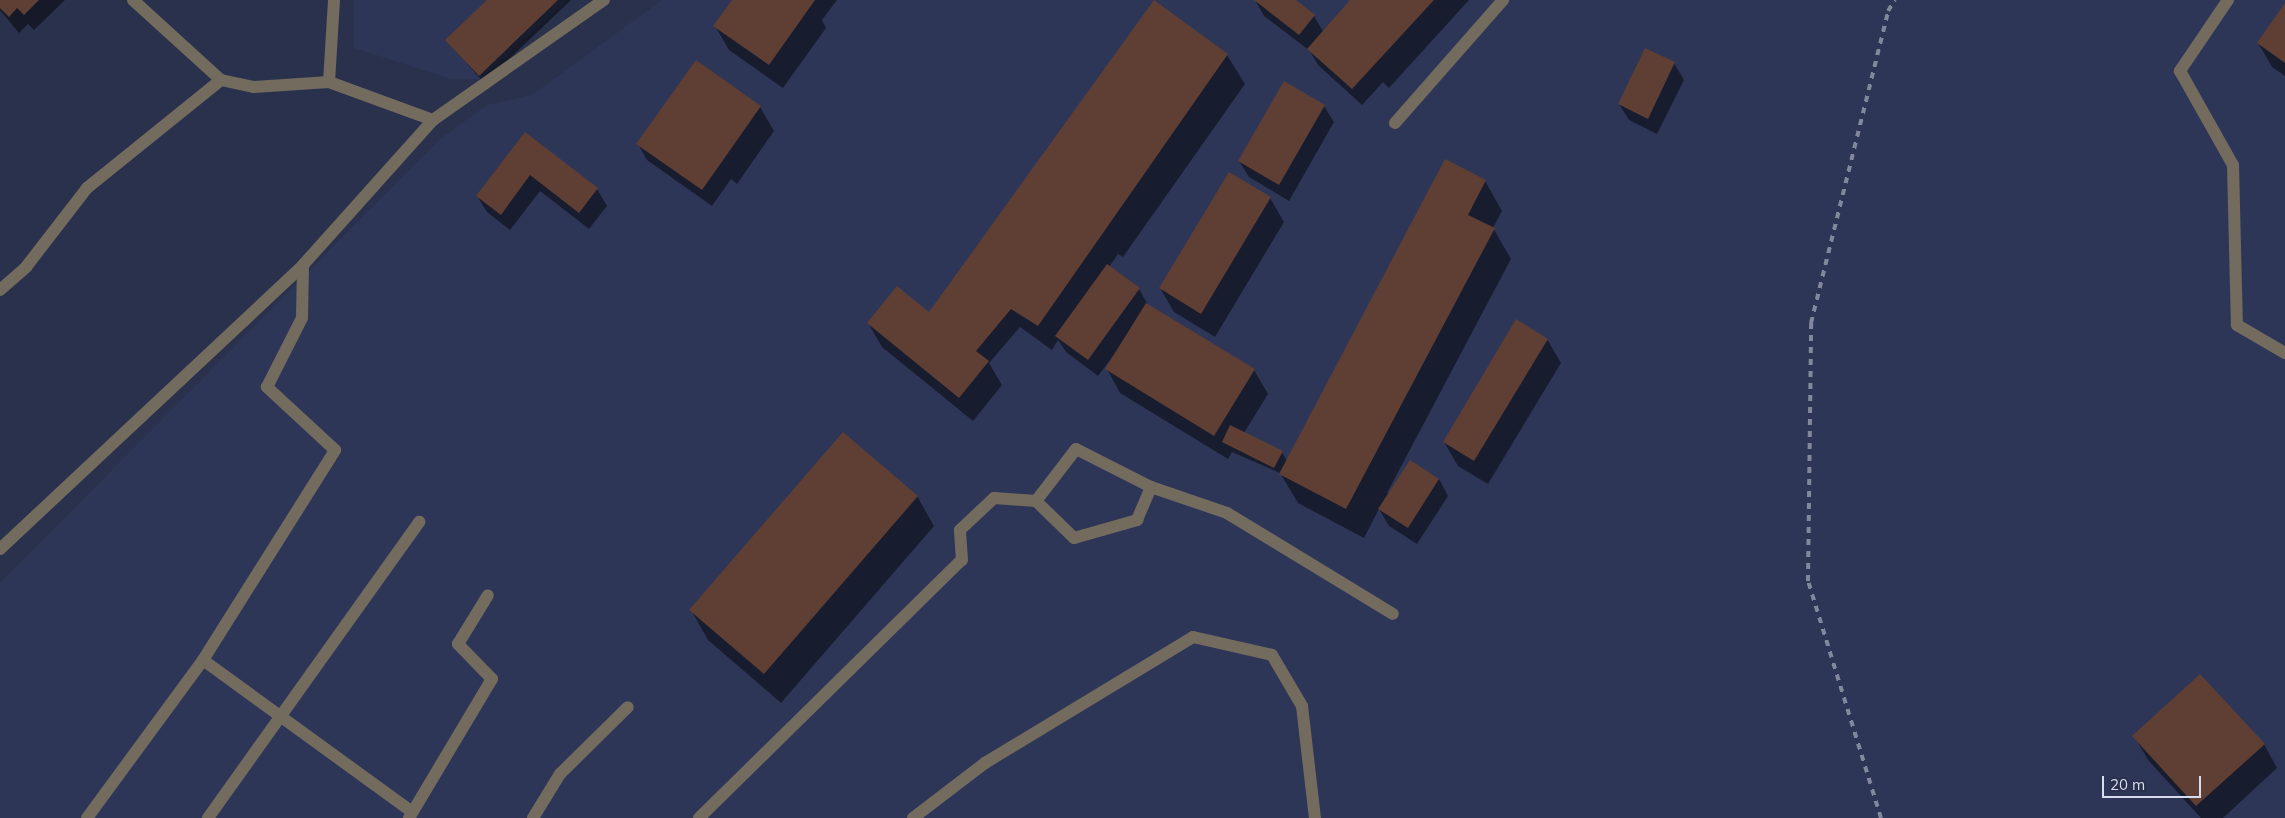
<!DOCTYPE html>
<style>
body{margin:0}
#map{position:relative;width:2285px;height:818px;overflow:hidden;background:#2a314c;font-family:Mulish,sans-serif}
div>[style]{position:absolute}
[style*='--x']{left:calc(var(--x)*1px);top:calc(var(--y)*1px);width:calc(var(--w)*1px);rotate:calc(var(--a)*1deg)}
.built>*{inset:0;background:#2e3658}
.shadow>*{inset:0;background:#0007}
.building>*{inset:0;background:#5f3e33}
.minor>*{height:12px;margin:-6px;padding:0 6px;transform-origin:6px;border-radius:6px;background:#746b5f}
.rail>*{height:4px;margin-top:-2px;transform-origin:0;background:repeating-linear-gradient(90deg,#81889e 0 6px,transparent 0 12px)}
span{translate:-50% -50%;white-space:nowrap;text-align:center;line-height:1.15;-webkit-text-stroke:4px #2a314c;paint-order:stroke}
.scale{position:absolute;left:2102px;top:776px;width:99px;height:22px;box-sizing:border-box;border:2px solid #d7ddee;border-top:0;padding-left:6px;font-size:15px;line-height:18px;white-space:nowrap;color:#d7ddee;-webkit-text-stroke:4px #2a314c;paint-order:stroke}
</style>
<div id="map">
<div class="built">
<i style="clip-path:polygon(354px 0,568px 0,480px 79px,451px 79px,354px 48px)"></i>
<i style="clip-path:polygon(662px 0,2285px 0,2285px 818px,0 818px,0 583px,439px 140px,487px 105px,532px 95px)"></i>
</div>
<div class="shadow">
<i style="clip-path:polygon(0 0,65px 0,34px 30px,28px 24px,19px 33px,0 10px)"></i>
<i style="clip-path:polygon(489px 0,571px 0,484px 83px,447px 41px)"></i>
<i style="clip-path:polygon(733px 0,837px 0,822px 20px,826px 28px,783px 88px,729px 50px,715px 26px)"></i>
<i style="clip-path:polygon(1255px 0,1294px 0,1314px 16px,1324px 33px,1351px 0,1469px 0,1389px 88px,1383px 82px,1362px 105px,1318px 65px,1310px 51px,1264px 16px)"></i>
<i style="clip-path:polygon(2285px 5px,2285px 76px,2272px 67px,2258px 43px)"></i>
<i style="clip-path:polygon(1646px 50px,1674px 63px,1684px 80px,1657px 134px,1629px 120px,1619px 104px)"></i>
<i style="clip-path:polygon(1227px 55px,1245px 84px,1123px 257px,1118px 254px,1109px 267px,1139px 289px,1149px 307px,1254px 370px,1268px 394px,1244px 433px,1282px 452px,1287px 461px,1485px 181px,1502px 211px,1493px 228px,1511px 259px,1387px 493px,1439px 479px,1448px 496px,1417px 544px,1389px 526px,1379px 509px,1364px 538px,1298px 503px,1280px 473px,1232px 452px,1228px 459px,1120px 393px,1107px 369px,1115px 353px,1098px 376px,1066px 352px,1058px 340px,1052px 350px,1020px 327px,989px 363px,1002px 385px,973px 421px,882px 347px,868px 323px,929px 314px)"></i>
<i style="clip-path:polygon(696px 61px,760px 107px,774px 131px,737px 184px,731px 179px,712px 206px,647px 160px,638px 144px)"></i>
<i style="clip-path:polygon(1324px 106px,1334px 122px,1289px 201px,1249px 177px,1239px 161px)"></i>
<i style="clip-path:polygon(525px 134px,597px 189px,607px 206px,589px 229px,540px 191px,510px 230px,487px 212px,477px 196px)"></i>
<i style="clip-path:polygon(1270px 198px,1284px 222px,1215px 337px,1174px 312px,1160px 288px)"></i>
<i style="clip-path:polygon(1547px 339px,1561px 363px,1488px 484px,1458px 466px,1444px 442px)"></i>
<i style="clip-path:polygon(917px 496px,934px 526px,781px 703px,708px 640px,691px 610px)"></i>
<i style="clip-path:polygon(2134px 736px,2264px 744px,2277px 768px,2223px 818px,2201px 818px,2148px 760px)"></i>
</div>
<div class="building">
<i style="clip-path:polygon(0 0,39px 0,24px 15px,17px 8px,9px 17px,0 8px)"></i>
<i style="clip-path:polygon(487px 0,558px 0,479px 76px,445px 40px)"></i>
<i style="clip-path:polygon(732px 0,815px 0,769px 65px,713px 26px)"></i>
<i style="clip-path:polygon(1154px 0,1228px 54px,1038px 326px,1011px 309px,976px 351px,989px 361px,959px 398px,867px 323px,897px 286px,929px 312px)"></i>
<i style="clip-path:polygon(1254px 0,1296px 0,1315px 15px,1299px 35px)"></i>
<i style="clip-path:polygon(1350px 0,1434px 0,1352px 89px,1307px 49px)"></i>
<i style="clip-path:polygon(2285px 3px,2285px 63px,2257px 43px)"></i>
<i style="clip-path:polygon(1645px 48px,1675px 62px,1648px 119px,1618px 104px)"></i>
<i style="clip-path:polygon(696px 60px,761px 106px,702px 190px,636px 144px)"></i>
<i style="clip-path:polygon(1284px 81px,1325px 105px,1279px 185px,1238px 161px)"></i>
<i style="clip-path:polygon(525px 132px,598px 188px,579px 213px,530px 175px,501px 215px,476px 196px)"></i>
<i style="clip-path:polygon(1445px 159px,1486px 180px,1468px 215px,1495px 228px,1346px 509px,1279px 474px)"></i>
<i style="clip-path:polygon(1229px 172px,1271px 197px,1201px 314px,1159px 288px)"></i>
<i style="clip-path:polygon(1107px 264px,1140px 288px,1088px 360px,1055px 336px)"></i>
<i style="clip-path:polygon(1146px 303px,1255px 369px,1214px 436px,1105px 369px)"></i>
<i style="clip-path:polygon(1516px 319px,1548px 339px,1474px 461px,1443px 442px)"></i>
<i style="clip-path:polygon(1230px 425px,1283px 451px,1274px 468px,1222px 442px)"></i>
<i style="clip-path:polygon(843px 432px,918px 496px,764px 674px,689px 610px)"></i>
<i style="clip-path:polygon(1410px 460px,1439px 479px,1408px 528px,1378px 509px)"></i>
<i style="clip-path:polygon(2200px 674px,2265px 744px,2196px 806px,2132px 736px)"></i>
</div>
<div class="minor">
<i style="--x:133;--y:0;--w:119;--a:42.3"></i>
<i style="--x:221;--y:80;--w:34;--a:12"></i>
<i style="--x:254;--y:87;--w:75;--a:-3.8"></i>
<i style="--x:329;--y:82;--w:111;--a:20.1"></i>
<i style="--x:2228;--y:0;--w:86;--a:124.1"></i>
<i style="--x:2180;--y:71;--w:108;--a:60.6"></i>
<i style="--x:2233;--y:165;--w:160;--a:88.6"></i>
<i style="--x:2237;--y:325;--w:56;--a:30.3"></i>
<i style="--x:329;--y:82;--w:82;--a:-86.5"></i>
<i style="--x:1395;--y:123;--w:164;--a:-48.7"></i>
<i style="--x:0;--y:290;--w:35;--a:-41"></i>
<i style="--x:26;--y:267;--w:100;--a:-52.3"></i>
<i style="--x:87;--y:188;--w:172;--a:-38.9"></i>
<i style="--x:1151;--y:487;--w:80;--a:18.9"></i>
<i style="--x:1227;--y:513;--w:194;--a:31.3"></i>
<i style="--x:0;--y:549;--w:415;--a:-43.1"></i>
<i style="--x:303;--y:265;--w:195;--a:-48.1"></i>
<i style="--x:433;--y:120;--w:209;--a:-35.1"></i>
<i style="--x:203;--y:660;--w:258;--a:36"></i>
<i style="--x:87;--y:818;--w:196;--a:-53.7"></i>
<i style="--x:203;--y:660;--w:248;--a:-57.8"></i>
<i style="--x:335;--y:450;--w:93;--a:-137.2"></i>
<i style="--x:267;--y:387;--w:77;--a:-63.1"></i>
<i style="--x:302;--y:318;--w:53;--a:-88.9"></i>
<i style="--x:208;--y:818;--w:364;--a:-54.5"></i>
<i style="--x:409;--y:818;--w:162;--a:-59.2"></i>
<i style="--x:492;--y:679;--w:49;--a:-134.2"></i>
<i style="--x:458;--y:644;--w:57;--a:-58.5"></i>
<i style="--x:533;--y:818;--w:52;--a:-58.5"></i>
<i style="--x:560;--y:774;--w:95;--a:-44.6"></i>
<i style="--x:699;--y:818;--w:368;--a:-44.5"></i>
<i style="--x:962;--y:560;--w:30;--a:-94"></i>
<i style="--x:960;--y:530;--w:47;--a:-43.3"></i>
<i style="--x:994;--y:498;--w:42;--a:4.1"></i>
<i style="--x:1036;--y:501;--w:53;--a:44.2"></i>
<i style="--x:1074;--y:538;--w:66;--a:-15.9"></i>
<i style="--x:1137;--y:520;--w:36;--a:-67"></i>
<i style="--x:1151;--y:487;--w:84;--a:-153.1"></i>
<i style="--x:1076;--y:449;--w:66;--a:127.6"></i>
<i style="--x:913;--y:818;--w:91;--a:-37.4"></i>
<i style="--x:985;--y:763;--w:243;--a:-31.2"></i>
<i style="--x:1193;--y:637;--w:81;--a:12.8"></i>
<i style="--x:1272;--y:655;--w:59;--a:59.5"></i>
<i style="--x:1302;--y:706;--w:113;--a:83.4"></i>
</div>
<div class="rail">
<i style="--x:1881;--y:818;--w:248;--a:-107.1"></i>
<i style="--x:1808;--y:581;--w:258;--a:-89.3"></i>
<i style="--x:1811;--y:323;--w:321;--a:-76.1"></i>
<i style="--x:1888;--y:11;--w:13;--a:-58"></i>
</div>
<div class="scale">20 m</div>
</div>
